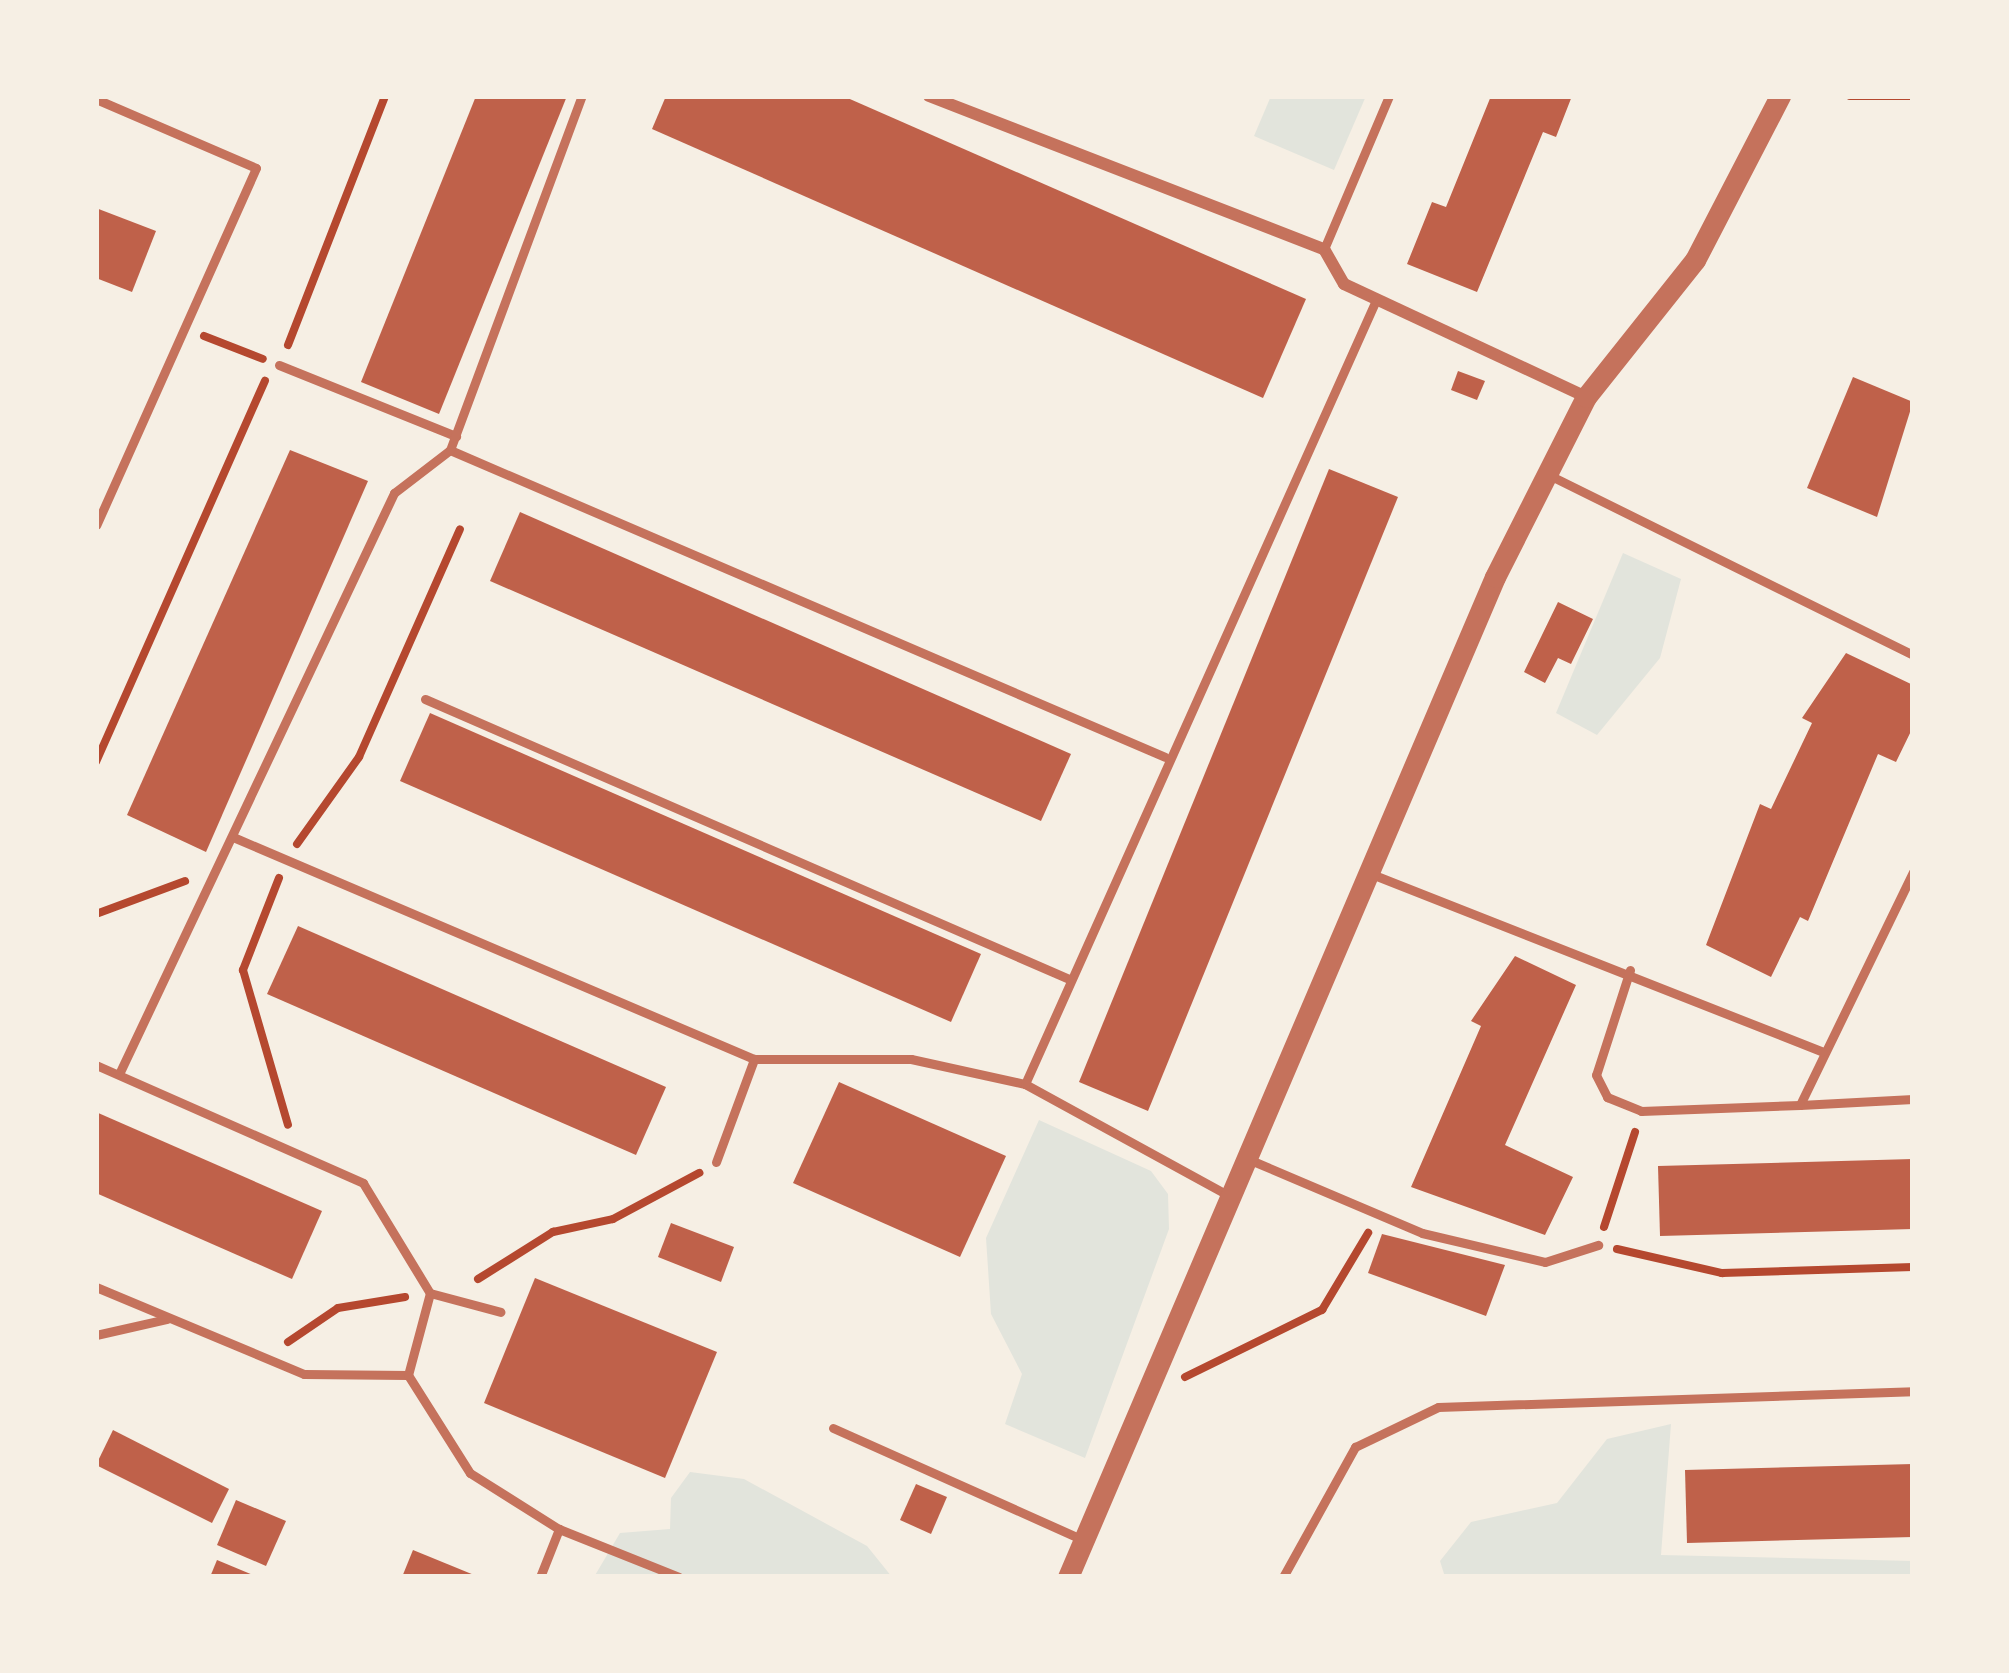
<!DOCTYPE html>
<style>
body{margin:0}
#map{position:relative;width:2009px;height:1673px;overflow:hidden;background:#f6efe4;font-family:Manrope,sans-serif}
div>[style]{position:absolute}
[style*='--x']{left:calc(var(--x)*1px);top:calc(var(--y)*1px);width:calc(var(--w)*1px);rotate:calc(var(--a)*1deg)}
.green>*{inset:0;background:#e2e4dc}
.building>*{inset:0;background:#bf614a}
.path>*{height:8px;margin:-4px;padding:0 4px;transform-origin:4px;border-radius:4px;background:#b5482f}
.service>*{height:9px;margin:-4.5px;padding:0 4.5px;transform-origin:4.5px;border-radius:4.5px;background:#c5725c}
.minor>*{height:12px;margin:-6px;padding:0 6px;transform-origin:6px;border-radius:6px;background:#c5725c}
.tertiary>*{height:21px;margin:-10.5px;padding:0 10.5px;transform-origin:10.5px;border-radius:10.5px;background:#c5725c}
span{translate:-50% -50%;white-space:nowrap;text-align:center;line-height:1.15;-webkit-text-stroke:9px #f6efe4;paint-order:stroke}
.frame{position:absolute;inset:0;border:99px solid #f6efe4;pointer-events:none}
</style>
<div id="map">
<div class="green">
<i style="clip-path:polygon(1271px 96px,1366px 96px,1334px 170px,1254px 136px)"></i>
<i style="clip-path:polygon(1623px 553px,1681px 579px,1660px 658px,1597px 735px,1556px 713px)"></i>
<i style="clip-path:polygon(1039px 1120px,1151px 1171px,1168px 1194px,1169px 1229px,1085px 1458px,1005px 1424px,1022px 1374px,991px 1314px,986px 1238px)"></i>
<i style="clip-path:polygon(1671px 1424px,1661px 1555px,1913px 1561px,1913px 1577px,1445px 1577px,1440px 1561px,1471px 1522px,1557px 1503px,1607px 1439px)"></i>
<i style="clip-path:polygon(690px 1472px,744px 1479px,867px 1546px,892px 1577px,594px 1577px,620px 1533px,670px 1529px,671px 1498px)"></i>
</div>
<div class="building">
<i style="clip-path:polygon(476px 96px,567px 96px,439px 414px,361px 382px)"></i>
<i style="clip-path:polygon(666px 96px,843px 96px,1306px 299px,1263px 398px,652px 129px)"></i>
<i style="clip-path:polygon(1491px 96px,1572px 96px,1556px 137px,1543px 132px,1477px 292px,1407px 264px,1432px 202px,1446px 207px)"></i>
<i style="clip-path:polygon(96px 208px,156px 231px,132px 292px,96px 278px)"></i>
<i style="clip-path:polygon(1458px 371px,1485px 381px,1477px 400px,1451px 390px)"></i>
<i style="clip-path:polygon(1853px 377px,1913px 402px,1877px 517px,1807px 488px)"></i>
<i style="clip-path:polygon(290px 450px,368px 481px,206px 852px,127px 815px)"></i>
<i style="clip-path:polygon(1329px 469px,1398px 497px,1148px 1111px,1079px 1082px)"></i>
<i style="clip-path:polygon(520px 512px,1071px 754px,1041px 821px,490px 581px)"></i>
<i style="clip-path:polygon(1558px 602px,1593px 619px,1571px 664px,1558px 658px,1545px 683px,1524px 672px)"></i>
<i style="clip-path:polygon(1846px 653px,1913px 685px,1913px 727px,1896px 762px,1878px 754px,1808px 921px,1800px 917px,1771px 977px,1706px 945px,1760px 804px,1771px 809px,1812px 723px,1802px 718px)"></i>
<i style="clip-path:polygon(430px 713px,981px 954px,951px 1022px,400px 781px)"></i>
<i style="clip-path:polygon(298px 926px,666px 1087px,636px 1155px,267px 994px)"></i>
<i style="clip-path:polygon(1515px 956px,1576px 985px,1505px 1145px,1573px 1177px,1545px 1235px,1411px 1187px,1481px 1026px,1471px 1021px)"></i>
<i style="clip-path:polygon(839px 1082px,1006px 1156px,960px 1257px,793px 1183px)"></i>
<i style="clip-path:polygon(96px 1112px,322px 1211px,292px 1279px,96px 1193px)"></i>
<i style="clip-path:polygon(1913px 1159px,1913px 1229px,1660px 1236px,1658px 1166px)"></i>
<i style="clip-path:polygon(671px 1223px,734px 1247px,721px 1282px,658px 1257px)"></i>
<i style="clip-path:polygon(1382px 1234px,1505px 1265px,1486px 1316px,1368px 1273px)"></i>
<i style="clip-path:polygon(535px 1278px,717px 1352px,665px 1478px,484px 1403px)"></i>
<i style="clip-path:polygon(113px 1430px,229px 1489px,212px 1523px,96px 1465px)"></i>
<i style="clip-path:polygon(1913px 1464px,1913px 1537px,1687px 1543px,1685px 1470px)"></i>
<i style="clip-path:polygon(916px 1484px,947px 1497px,931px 1534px,900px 1520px)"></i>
<i style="clip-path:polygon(236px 1500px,286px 1521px,266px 1566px,217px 1545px)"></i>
<i style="clip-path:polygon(413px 1550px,479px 1577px,402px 1577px)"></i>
<i style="clip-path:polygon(217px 1560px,258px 1577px,210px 1577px)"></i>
</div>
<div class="path">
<i style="--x:1850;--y:96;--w:63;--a:0"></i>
<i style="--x:204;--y:336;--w:63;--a:21.3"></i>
<i style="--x:288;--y:345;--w:267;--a:-68.7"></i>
<i style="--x:96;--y:762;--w:417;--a:-66.1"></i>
<i style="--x:297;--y:844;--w:107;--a:-54.5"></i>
<i style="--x:359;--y:757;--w:249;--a:-66.1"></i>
<i style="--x:279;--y:878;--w:99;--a:111.4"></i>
<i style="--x:243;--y:970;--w:161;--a:73.8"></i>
<i style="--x:96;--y:914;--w:95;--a:-20.3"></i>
<i style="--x:1604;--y:1227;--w:100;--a:-71.9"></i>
<i style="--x:1617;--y:1249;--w:108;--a:12.9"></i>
<i style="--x:1722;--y:1273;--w:191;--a:-1.8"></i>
<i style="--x:478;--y:1279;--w:89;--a:-32.1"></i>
<i style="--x:553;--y:1232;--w:61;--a:-12.2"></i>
<i style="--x:613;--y:1219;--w:98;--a:-28.1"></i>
<i style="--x:288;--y:1342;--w:60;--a:-34.2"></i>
<i style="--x:338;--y:1308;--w:68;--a:-9.3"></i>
<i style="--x:1185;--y:1377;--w:153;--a:-26.1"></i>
<i style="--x:1322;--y:1310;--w:90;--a:-59.1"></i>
</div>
<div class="service">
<i style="--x:96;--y:99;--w:174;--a:23.3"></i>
<i style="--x:256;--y:168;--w:391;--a:114.1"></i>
<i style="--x:1324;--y:249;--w:166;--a:-67"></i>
<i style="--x:279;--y:365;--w:191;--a:21.9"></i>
<i style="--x:450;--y:450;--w:778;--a:23.24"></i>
<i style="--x:1547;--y:474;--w:408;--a:26.3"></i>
<i style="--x:425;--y:699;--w:702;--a:23.5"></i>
<i style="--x:233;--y:837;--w:566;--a:23.08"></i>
<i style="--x:754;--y:1059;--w:157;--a:0"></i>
<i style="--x:911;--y:1059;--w:117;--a:12.4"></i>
<i style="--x:1025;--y:1084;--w:235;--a:28.7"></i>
<i style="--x:1913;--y:872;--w:259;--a:115.9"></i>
<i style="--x:1800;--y:1105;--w:113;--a:-3"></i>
<i style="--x:1369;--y:873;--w:487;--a:21.5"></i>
<i style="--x:1630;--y:970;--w:110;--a:107.9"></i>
<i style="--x:1596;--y:1075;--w:25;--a:63"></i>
<i style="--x:1607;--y:1097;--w:37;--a:22"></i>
<i style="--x:1641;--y:1111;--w:159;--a:-2.2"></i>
<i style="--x:96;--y:1065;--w:292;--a:23.8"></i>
<i style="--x:363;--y:1183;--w:129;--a:58.7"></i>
<i style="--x:430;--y:1293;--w:85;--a:105"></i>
<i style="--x:119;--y:1074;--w:643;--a:-64.67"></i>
<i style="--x:394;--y:493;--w:71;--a:-37.5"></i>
<i style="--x:450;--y:450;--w:378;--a:-69.6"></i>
<i style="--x:1025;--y:1084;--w:859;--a:-65.88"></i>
<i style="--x:1248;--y:1159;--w:189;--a:23"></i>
<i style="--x:1422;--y:1233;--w:126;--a:13.3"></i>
<i style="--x:1545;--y:1262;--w:56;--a:-17.8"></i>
<i style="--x:716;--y:1162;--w:110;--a:-69.7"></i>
<i style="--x:96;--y:1287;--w:225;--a:22.7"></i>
<i style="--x:304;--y:1374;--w:104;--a:0.6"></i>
<i style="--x:408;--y:1375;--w:116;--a:57.7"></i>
<i style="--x:470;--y:1473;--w:105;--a:32.2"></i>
<i style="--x:559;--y:1529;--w:129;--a:21.8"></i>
<i style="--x:430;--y:1293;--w:73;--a:15"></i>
<i style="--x:96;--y:1335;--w:73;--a:-12.7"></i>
<i style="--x:833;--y:1428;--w:272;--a:24.1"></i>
<i style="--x:540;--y:1577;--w:52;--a:-68.4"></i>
<i style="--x:1283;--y:1577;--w:149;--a:-61"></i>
<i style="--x:1355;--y:1447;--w:92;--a:-25.7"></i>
<i style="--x:1438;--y:1407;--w:475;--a:-1.9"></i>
</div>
<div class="minor">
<i style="--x:929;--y:96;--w:424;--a:21.2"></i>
<i style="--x:1324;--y:249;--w:40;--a:60.3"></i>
<i style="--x:1344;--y:284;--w:267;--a:25"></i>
</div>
<div class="tertiary">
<i style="--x:1068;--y:1577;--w:1087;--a:-66.88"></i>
<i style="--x:1495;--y:577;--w:202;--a:-63.2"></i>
<i style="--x:1586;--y:397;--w:175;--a:-51.5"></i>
<i style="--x:1695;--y:260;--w:185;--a:-62.6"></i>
</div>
<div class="frame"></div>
</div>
